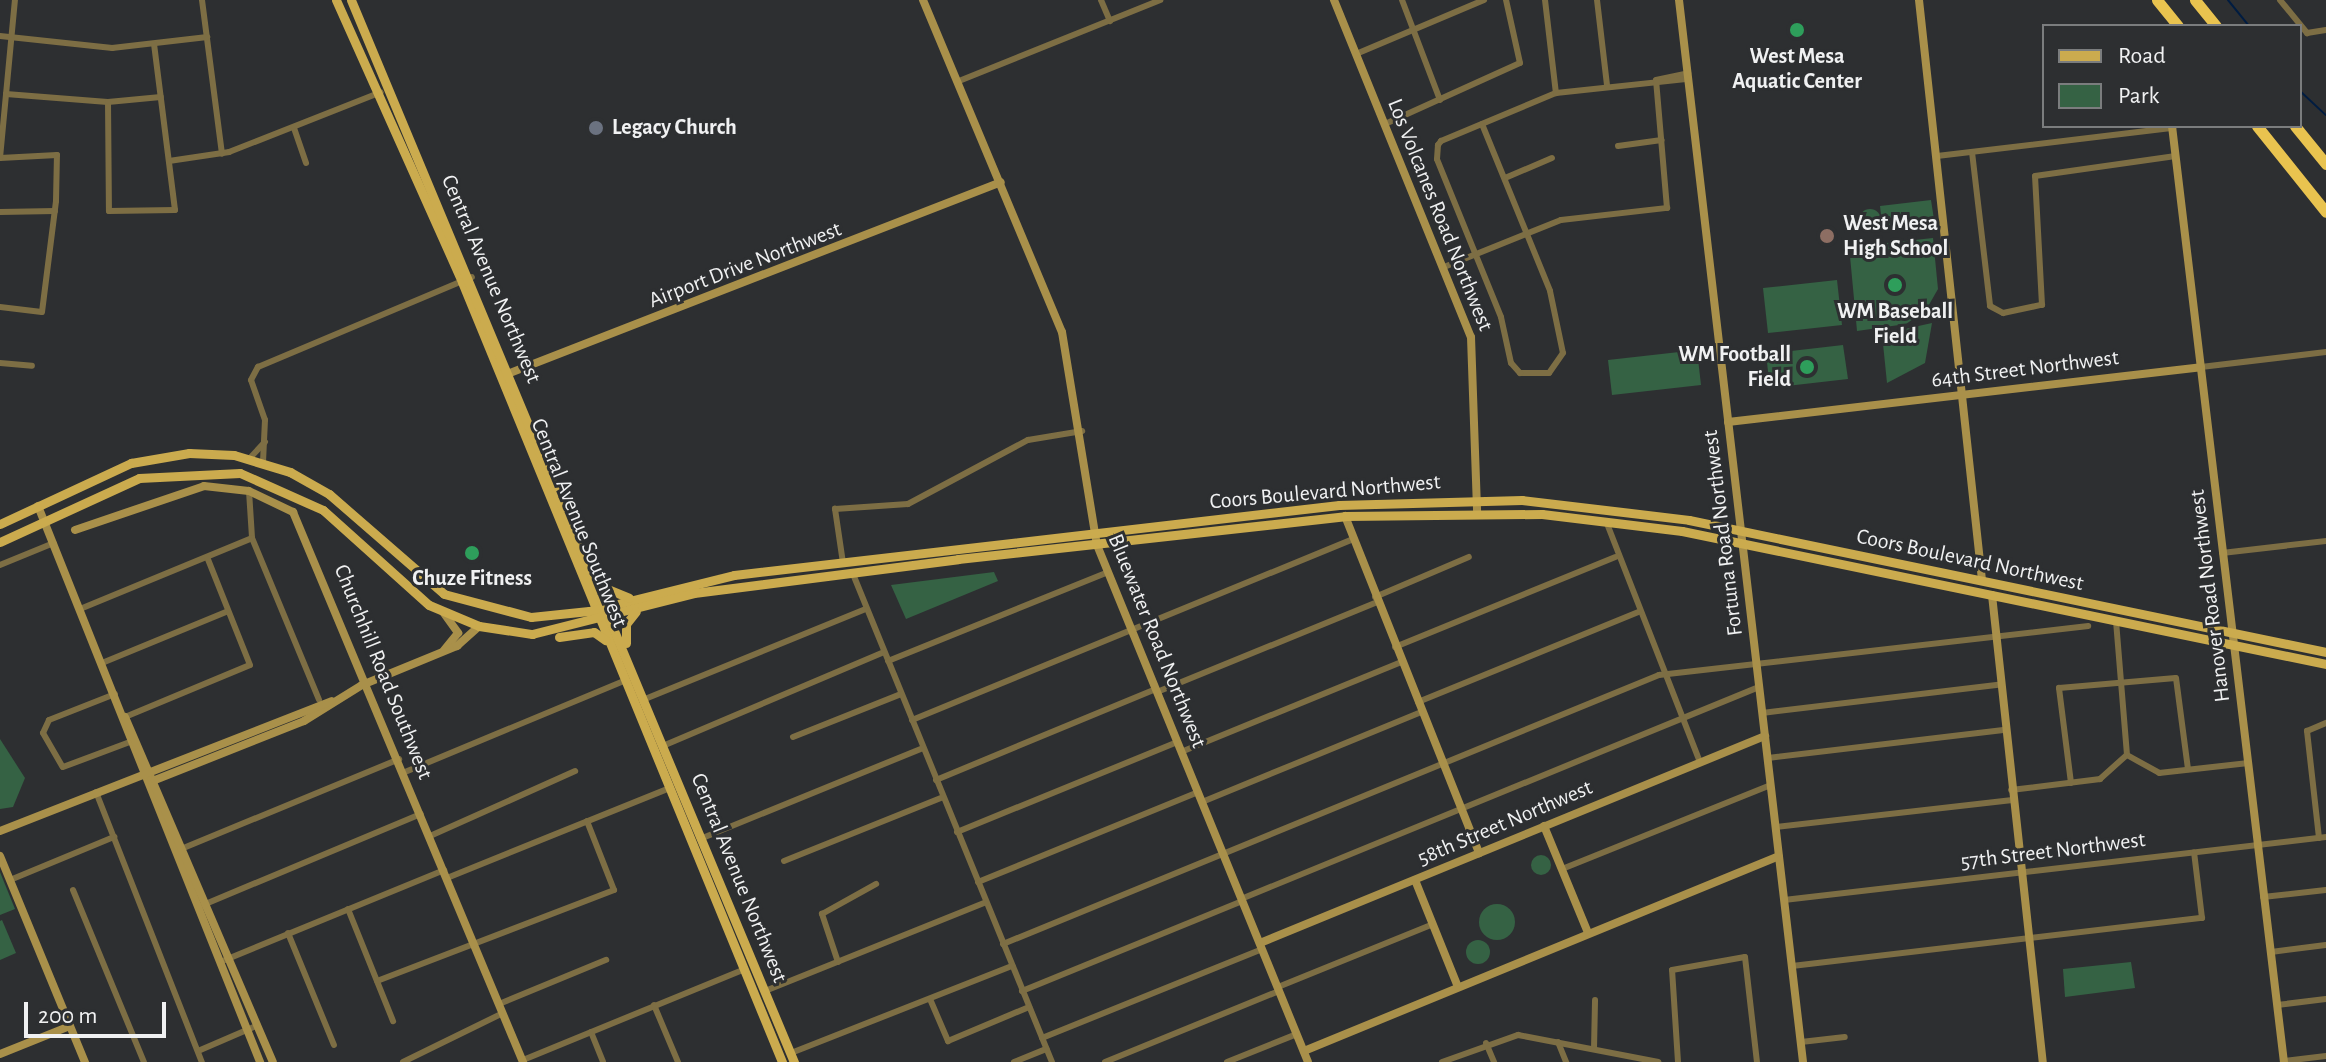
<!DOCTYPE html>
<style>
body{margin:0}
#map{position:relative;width:2326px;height:1062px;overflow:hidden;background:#2d2f31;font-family:"Alegreya Sans",sans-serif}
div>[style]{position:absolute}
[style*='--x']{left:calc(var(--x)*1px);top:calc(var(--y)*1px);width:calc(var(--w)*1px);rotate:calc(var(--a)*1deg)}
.green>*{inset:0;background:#356244}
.round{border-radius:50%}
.stream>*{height:2px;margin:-1px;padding:0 1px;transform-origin:1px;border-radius:1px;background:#001c41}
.street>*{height:6px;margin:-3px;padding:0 3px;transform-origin:3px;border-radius:3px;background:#7d6e44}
.secondary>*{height:8px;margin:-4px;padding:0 4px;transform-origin:4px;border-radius:4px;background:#a9904a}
.primary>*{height:9px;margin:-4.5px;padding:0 4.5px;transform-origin:4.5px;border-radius:4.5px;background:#cbab4e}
.highway>*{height:11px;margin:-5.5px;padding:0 5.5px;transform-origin:5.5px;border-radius:5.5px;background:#e9c34f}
.dots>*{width:22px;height:22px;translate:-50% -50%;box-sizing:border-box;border:4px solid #2d2f31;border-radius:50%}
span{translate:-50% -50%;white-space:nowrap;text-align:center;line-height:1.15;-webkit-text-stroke:6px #2d2f31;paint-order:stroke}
.poi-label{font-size:22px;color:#f0f1f2;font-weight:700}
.left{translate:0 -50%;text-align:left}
.right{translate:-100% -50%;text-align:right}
.street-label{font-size:22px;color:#f0f1f2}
.legend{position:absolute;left:2042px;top:24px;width:260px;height:104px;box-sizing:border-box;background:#2d2f31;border:2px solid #7b7d7e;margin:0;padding:10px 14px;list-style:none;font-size:24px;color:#f0f1f2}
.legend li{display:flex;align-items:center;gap:16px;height:40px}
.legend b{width:40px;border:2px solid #7b7d7e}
.scale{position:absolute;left:24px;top:1002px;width:142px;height:36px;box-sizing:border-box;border:4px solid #f0f1f2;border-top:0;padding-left:10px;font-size:24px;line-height:28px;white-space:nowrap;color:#f0f1f2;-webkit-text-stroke:6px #2d2f31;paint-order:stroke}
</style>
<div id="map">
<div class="green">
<i style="clip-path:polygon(1931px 200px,1935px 226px,1883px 232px,1880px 206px)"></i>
<i class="round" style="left:1859px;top:209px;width:22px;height:22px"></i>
<i style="clip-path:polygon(1933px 238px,1938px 289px,1926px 310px,1906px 324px,1857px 331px,1850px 256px,1859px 246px)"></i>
<i style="clip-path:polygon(1837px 280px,1842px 325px,1768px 333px,1763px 288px)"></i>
<i style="clip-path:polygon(1932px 323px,1925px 363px,1887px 383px,1882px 334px)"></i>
<i style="clip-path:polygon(1843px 345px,1848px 379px,1770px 388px,1766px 354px)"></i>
<i style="clip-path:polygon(1697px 350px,1701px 385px,1612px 395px,1608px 360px)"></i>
<i style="clip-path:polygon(994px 572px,998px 581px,906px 619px,891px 585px)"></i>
<i style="clip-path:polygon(0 739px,25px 778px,13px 807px,0 809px)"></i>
<i class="round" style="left:1531px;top:855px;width:20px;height:20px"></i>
<i style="clip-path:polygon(0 872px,15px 909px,0 915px)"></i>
<i class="round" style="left:1479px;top:904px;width:36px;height:36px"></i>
<i style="clip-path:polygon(2px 920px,16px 953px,0 960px,0 921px)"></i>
<i class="round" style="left:1466px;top:940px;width:24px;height:24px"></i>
<i style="clip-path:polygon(2131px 962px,2135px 988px,2065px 997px,2063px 969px)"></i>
</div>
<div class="stream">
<i style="--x:2228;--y:0;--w:33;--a:51"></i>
<i style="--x:2300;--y:91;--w:35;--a:43"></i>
</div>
<div class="street">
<i style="--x:202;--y:0;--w:155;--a:82.6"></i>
<i style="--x:1101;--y:0;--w:23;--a:67"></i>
<i style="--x:1402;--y:0;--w:107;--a:69.2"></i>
<i style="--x:1545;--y:0;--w:94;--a:83.3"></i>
<i style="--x:1597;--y:0;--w:86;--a:83.3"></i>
<i style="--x:2280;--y:0;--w:43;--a:50.7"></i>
<i style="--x:2307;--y:33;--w:19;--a:-9"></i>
<i style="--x:0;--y:36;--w:113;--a:6.1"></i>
<i style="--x:112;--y:48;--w:96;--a:-6.6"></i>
<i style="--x:1356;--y:54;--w:139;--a:-22.9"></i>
<i style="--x:1656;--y:80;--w:33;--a:-12"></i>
<i style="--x:959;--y:81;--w:217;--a:-21.9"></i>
<i style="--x:6;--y:94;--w:102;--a:4.5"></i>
<i style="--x:108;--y:102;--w:53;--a:-5.4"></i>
<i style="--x:108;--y:102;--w:109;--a:89.5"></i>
<i style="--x:109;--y:211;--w:66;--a:-0.9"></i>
<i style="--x:175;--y:210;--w:167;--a:-97.2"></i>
<i style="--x:1385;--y:124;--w:148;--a:-24.3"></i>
<i style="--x:1520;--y:63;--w:65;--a:-102.5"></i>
<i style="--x:1482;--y:124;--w:180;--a:67.8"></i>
<i style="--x:1550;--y:291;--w:63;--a:78.2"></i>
<i style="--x:1563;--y:353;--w:24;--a:125"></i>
<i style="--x:1549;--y:373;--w:29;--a:180"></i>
<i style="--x:1520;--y:373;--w:13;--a:-132"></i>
<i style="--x:1511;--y:363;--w:47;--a:-102.3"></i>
<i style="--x:1501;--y:317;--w:170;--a:-112.1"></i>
<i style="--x:1437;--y:159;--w:14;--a:-86"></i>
<i style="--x:1438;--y:145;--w:5;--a:-53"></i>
<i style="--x:1441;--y:141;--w:125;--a:-22.7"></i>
<i style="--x:1556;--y:93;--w:133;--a:-6.1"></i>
<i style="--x:294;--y:128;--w:37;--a:71"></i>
<i style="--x:1618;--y:146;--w:44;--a:-7.8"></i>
<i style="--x:1972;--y:152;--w:155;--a:83.3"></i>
<i style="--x:1990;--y:306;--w:15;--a:28"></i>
<i style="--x:2003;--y:313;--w:40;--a:-12"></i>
<i style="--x:2042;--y:305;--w:129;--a:-93.1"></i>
<i style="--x:2035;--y:176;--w:142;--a:-8.1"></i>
<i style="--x:1937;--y:156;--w:238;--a:-6.8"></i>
<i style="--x:169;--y:161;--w:61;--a:-8.5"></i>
<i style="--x:229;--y:152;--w:163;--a:-21.5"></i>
<i style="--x:1505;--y:178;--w:51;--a:-23.1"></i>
<i style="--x:0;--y:212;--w:55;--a:-1"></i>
<i style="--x:1444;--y:267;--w:126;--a:-21.9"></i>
<i style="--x:1561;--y:220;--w:107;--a:-6.5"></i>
<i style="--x:1667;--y:208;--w:128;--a:-94.9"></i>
<i style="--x:0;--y:307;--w:42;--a:6.8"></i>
<i style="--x:42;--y:312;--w:112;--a:-82.8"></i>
<i style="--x:56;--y:201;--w:46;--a:-88.8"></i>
<i style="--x:57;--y:155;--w:57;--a:177"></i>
<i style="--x:0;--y:158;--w:159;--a:-84.6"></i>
<i style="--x:0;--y:363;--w:32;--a:5"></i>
<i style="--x:2201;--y:367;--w:126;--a:-6.8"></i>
<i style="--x:250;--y:458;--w:22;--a:-47"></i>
<i style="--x:263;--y:462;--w:42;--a:-87.3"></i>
<i style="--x:265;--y:420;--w:42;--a:-109.3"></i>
<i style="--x:251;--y:380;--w:15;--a:-62"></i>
<i style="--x:258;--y:367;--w:232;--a:-22.8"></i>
<i style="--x:249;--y:491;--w:47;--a:86.3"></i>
<i style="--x:252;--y:538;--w:175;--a:67.5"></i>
<i style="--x:1606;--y:521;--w:259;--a:68.7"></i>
<i style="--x:2222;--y:553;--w:105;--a:-6.6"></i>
<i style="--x:843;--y:563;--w:55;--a:-98.4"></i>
<i style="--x:835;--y:509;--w:73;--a:-3.9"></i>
<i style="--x:908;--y:504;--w:136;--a:-28.1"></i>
<i style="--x:1028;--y:440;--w:55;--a:-9.5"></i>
<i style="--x:0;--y:565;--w:58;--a:-22.2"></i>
<i style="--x:853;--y:574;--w:527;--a:67.82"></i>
<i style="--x:1375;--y:597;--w:102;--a:-23.1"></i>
<i style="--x:80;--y:609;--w:186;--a:-22.4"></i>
<i style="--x:2116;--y:621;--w:134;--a:85.3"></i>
<i style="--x:1395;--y:647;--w:238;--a:-22.2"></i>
<i style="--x:888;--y:661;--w:237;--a:-22"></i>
<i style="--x:102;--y:663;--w:136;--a:-22.4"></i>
<i style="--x:1157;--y:692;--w:238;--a:-22.2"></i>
<i style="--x:115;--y:694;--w:71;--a:158.5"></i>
<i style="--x:49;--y:720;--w:14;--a:115"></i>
<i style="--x:43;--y:733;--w:39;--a:60"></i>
<i style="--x:63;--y:767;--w:72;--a:-20.5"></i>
<i style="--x:645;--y:699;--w:239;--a:-22.2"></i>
<i style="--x:1418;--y:702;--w:238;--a:-22.2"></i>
<i style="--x:1762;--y:713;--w:238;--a:-6.8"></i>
<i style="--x:125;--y:717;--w:135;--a:-22.6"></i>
<i style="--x:250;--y:665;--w:116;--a:-111.7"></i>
<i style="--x:912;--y:720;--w:474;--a:-22.3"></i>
<i style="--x:793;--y:737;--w:116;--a:-21.7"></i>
<i style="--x:665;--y:745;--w:238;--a:-23"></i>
<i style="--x:1181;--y:752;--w:238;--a:-22.2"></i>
<i style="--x:2127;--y:755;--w:37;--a:29"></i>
<i style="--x:2159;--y:773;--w:90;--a:-6.4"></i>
<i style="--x:1768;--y:758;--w:237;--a:-6.8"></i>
<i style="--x:405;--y:772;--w:237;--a:-22.6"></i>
<i style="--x:936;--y:780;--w:238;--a:-22.5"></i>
<i style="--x:2071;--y:783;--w:96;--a:-97.2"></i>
<i style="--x:2059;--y:688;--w:117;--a:-4.9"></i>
<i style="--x:2176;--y:678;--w:92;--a:82.5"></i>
<i style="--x:2011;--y:790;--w:90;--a:-7"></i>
<i style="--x:2100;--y:779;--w:36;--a:-42"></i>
<i style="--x:96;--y:792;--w:290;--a:68.6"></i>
<i style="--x:1202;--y:802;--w:237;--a:-22.3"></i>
<i style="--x:1776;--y:827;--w:238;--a:-6.5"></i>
<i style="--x:957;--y:832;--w:238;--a:-22.2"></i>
<i style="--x:430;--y:836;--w:159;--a:-24.1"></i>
<i style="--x:2319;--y:838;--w:108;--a:-96.4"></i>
<i style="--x:2307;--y:731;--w:21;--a:-23"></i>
<i style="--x:700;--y:839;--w:241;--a:-22.2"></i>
<i style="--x:181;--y:849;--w:236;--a:-22.4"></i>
<i style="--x:784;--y:861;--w:171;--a:-21.9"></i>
<i style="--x:1562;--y:869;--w:225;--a:-21.9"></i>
<i style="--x:447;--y:878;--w:240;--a:-22"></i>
<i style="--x:10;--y:880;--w:113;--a:-22.5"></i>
<i style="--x:978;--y:882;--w:238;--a:-22.2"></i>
<i style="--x:73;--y:890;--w:186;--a:67.6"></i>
<i style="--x:2263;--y:897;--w:63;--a:-6.3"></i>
<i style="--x:1241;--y:899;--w:560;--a:-22.26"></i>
<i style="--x:1784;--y:900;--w:546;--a:-6.63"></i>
<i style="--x:203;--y:905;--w:236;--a:-22.7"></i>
<i style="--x:348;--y:909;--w:121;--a:68.1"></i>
<i style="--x:288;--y:933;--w:121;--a:67.7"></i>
<i style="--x:1003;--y:944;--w:709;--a:-22.3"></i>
<i style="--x:1659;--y:675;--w:432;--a:-6.5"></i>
<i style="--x:2271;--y:952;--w:55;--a:-7.3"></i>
<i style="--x:225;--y:960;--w:237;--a:-22.3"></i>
<i style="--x:838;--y:962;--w:51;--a:-108.4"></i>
<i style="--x:822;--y:914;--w:62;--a:-29.1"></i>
<i style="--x:1792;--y:966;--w:413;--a:-6.7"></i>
<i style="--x:2202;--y:918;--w:66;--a:-96.9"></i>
<i style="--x:377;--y:981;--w:254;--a:-21"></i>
<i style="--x:614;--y:890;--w:74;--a:-111.4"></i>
<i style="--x:1278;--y:987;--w:167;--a:-22.1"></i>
<i style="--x:765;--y:991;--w:238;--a:-21.9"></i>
<i style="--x:1022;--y:991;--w:238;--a:-22.2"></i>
<i style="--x:930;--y:999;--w:46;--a:66.8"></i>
<i style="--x:948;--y:1041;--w:88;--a:-22.8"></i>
<i style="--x:499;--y:1004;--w:116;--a:-22.4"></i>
<i style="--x:654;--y:1005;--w:62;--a:67.2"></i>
<i style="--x:2277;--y:1005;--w:49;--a:-7"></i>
<i style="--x:591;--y:1032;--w:32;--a:68"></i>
<i style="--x:1042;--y:1038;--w:237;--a:-22"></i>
<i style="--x:1558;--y:1042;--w:22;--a:68"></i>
<i style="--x:1801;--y:1042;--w:44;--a:-6.5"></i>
<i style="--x:1486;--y:1043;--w:21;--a:67"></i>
<i style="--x:1594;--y:1049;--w:49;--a:-88.8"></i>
<i style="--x:198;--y:1051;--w:65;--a:-23.4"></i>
<i style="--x:791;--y:1053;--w:238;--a:-21.5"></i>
<i style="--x:523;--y:1060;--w:240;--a:-22.3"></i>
<i style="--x:2284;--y:1061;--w:42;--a:-6.8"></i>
<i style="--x:403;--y:1062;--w:111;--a:-26.1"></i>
<i style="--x:1014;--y:1062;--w:35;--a:-22"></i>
<i style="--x:1105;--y:1062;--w:188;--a:-22.2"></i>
<i style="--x:1227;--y:1062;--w:75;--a:-21.8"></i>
<i style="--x:1442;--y:1062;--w:81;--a:-19.6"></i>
<i style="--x:1518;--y:1035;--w:143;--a:10.9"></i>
<i style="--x:1678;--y:1062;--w:92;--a:-93.7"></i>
<i style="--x:1672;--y:970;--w:74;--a:-10.1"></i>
<i style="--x:1745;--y:957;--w:106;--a:83.5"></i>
</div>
<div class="secondary">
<i style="--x:923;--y:0;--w:360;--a:67.3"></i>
<i style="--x:1062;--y:332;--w:216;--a:80.7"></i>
<i style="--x:1097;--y:545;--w:558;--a:67.8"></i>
<i style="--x:1334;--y:0;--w:364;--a:67.9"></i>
<i style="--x:1471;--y:337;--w:174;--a:88"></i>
<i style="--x:1679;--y:0;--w:1069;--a:83.34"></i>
<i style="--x:1919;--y:0;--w:583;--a:83.8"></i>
<i style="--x:2172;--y:126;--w:943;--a:83.18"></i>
<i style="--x:502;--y:376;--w:535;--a:-21.24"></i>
<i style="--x:1728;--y:422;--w:476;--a:-6.6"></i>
<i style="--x:38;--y:506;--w:599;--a:68.23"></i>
<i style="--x:1345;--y:516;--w:363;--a:68.3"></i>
<i style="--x:75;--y:530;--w:136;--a:-18.8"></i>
<i style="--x:204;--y:486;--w:45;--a:6.3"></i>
<i style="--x:249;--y:491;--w:49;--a:25.5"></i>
<i style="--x:293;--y:512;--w:596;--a:67.31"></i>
<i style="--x:1992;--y:595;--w:470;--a:83.8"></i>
<i style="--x:443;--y:612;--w:26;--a:54"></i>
<i style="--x:458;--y:633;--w:22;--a:129"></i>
<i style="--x:125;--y:717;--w:375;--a:66.8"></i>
<i style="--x:155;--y:780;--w:160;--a:-21.6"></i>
<i style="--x:304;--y:721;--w:68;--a:-31.8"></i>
<i style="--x:362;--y:685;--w:103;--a:-22.3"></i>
<i style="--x:457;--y:646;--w:30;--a:-42"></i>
<i style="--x:1544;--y:826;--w:116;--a:67.6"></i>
<i style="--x:0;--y:831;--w:356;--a:-21.4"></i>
<i style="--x:0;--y:856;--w:223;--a:67.6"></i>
<i style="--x:1415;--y:880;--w:115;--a:68.1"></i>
<i style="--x:1260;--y:943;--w:546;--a:-22.29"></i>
<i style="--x:1304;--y:1051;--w:513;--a:-22.32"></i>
<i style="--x:0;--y:1054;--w:75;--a:-21.8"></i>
</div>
<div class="primary">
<i style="--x:336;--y:0;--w:309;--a:65.9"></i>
<i style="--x:462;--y:282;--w:843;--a:67.69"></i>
<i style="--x:351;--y:0;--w:1151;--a:67.36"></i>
<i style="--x:0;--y:524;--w:145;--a:-25"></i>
<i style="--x:131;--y:463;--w:59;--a:-9.8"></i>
<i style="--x:189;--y:453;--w:45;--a:2.5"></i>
<i style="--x:234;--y:455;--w:59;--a:16.9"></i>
<i style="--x:290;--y:472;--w:45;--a:29.4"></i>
<i style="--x:329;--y:494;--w:152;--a:41"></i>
<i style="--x:444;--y:594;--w:90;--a:14.8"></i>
<i style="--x:531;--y:617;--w:58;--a:-5.9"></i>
<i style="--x:589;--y:611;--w:149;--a:-13.9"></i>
<i style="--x:734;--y:575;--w:609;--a:-6.6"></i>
<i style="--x:1339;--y:505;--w:183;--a:-1.6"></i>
<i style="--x:1522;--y:500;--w:168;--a:6.8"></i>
<i style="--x:1689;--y:520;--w:651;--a:11.71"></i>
<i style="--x:0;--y:542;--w:153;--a:-24.7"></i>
<i style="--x:139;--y:478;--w:101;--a:-2.8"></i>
<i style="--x:240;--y:473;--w:91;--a:24"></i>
<i style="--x:323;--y:510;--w:142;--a:41.9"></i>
<i style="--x:429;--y:605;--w:54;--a:22.8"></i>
<i style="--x:479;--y:626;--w:54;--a:8.6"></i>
<i style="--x:532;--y:634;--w:167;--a:-14.2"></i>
<i style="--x:694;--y:593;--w:266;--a:-7.3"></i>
<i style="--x:958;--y:559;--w:389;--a:-6.3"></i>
<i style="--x:1345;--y:516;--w:197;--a:-0.6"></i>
<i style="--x:1542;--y:514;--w:141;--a:6.9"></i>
<i style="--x:1682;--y:531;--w:658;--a:11.67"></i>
<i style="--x:600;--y:586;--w:31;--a:22"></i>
<i style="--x:559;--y:637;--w:35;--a:-8"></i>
<i style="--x:594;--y:632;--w:14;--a:36"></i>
<i style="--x:626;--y:643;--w:19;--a:-90"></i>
<i style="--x:626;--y:624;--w:16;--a:-52"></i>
</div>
<div class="highway">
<i style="--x:2157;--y:0;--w:33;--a:51"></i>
<i style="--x:2195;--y:0;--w:33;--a:51"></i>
<i style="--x:2257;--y:126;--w:110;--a:51.3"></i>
<i style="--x:2295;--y:126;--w:49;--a:50.8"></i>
</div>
<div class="dots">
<i style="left:1797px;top:30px;background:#2e9e5b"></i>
<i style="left:596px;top:128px;background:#6b7280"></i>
<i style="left:1827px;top:236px;background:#8d6e63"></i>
<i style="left:1895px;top:285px;background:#2e9e5b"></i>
<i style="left:1807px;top:367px;background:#2e9e5b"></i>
<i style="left:472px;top:553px;background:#2e9e5b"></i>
</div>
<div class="poi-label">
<span style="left:1797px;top:69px">West Mesa<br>Aquatic Center</span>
<span class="left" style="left:612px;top:128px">Legacy Church</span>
<span class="left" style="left:1843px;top:236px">West Mesa<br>High School</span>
<span style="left:1895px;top:324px">WM Baseball<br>Field</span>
<span class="right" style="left:1791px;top:367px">WM Football<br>Field</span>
<span style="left:472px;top:579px">Chuze Fitness</span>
</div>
<div class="street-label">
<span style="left:1440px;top:215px;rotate:68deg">Los Volcanes Road Northwest</span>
<span style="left:745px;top:265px;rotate:-21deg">Airport Drive Northwest</span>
<span style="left:491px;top:279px;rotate:67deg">Central Avenue Northwest</span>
<span style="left:2025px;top:369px;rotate:-7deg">64th Street Northwest</span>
<span style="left:1325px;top:492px;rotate:-5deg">Coors Boulevard Northwest</span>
<span style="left:579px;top:523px;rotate:68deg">Central Avenue Southwest</span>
<span style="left:1723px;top:533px;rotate:-97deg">Fortuna Road Northwest</span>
<span style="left:1970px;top:560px;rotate:12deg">Coors Boulevard Northwest</span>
<span style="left:2210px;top:596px;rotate:-97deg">Hanover Road Northwest</span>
<span style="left:1157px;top:641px;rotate:68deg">Bluewater Road Northwest</span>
<span style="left:383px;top:672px;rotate:68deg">Churchhill Road Southwest</span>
<span style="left:1505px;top:823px;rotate:-23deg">58th Street Northwest</span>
<span style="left:2053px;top:851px;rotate:-7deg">57th Street Northwest</span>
<span style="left:739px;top:878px;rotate:68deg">Central Avenue Northwest</span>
</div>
<ul class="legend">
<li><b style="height:10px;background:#cbab4e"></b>Road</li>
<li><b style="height:22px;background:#356244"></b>Park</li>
</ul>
<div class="scale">200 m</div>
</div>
